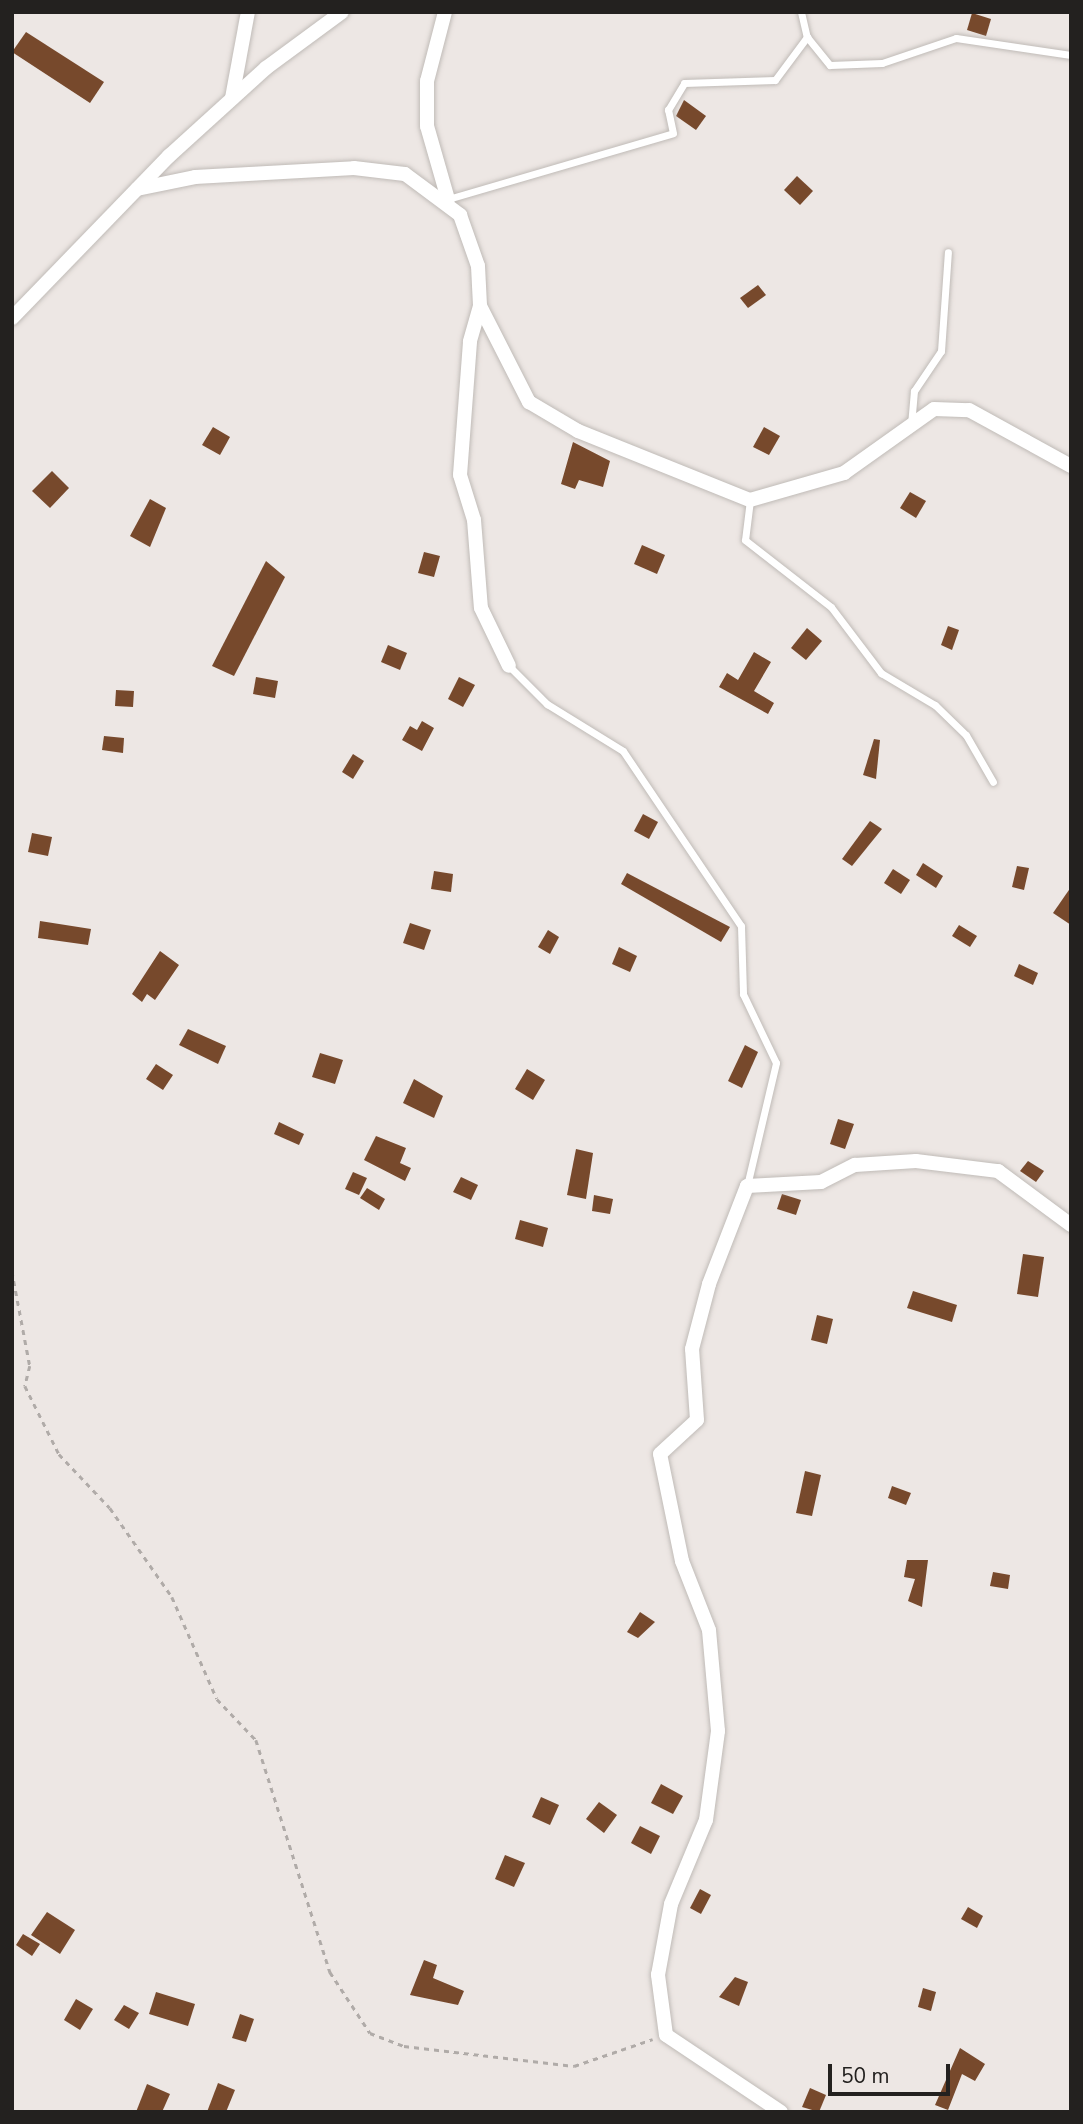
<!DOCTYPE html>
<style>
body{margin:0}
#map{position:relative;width:1083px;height:2124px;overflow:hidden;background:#ede7e4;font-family:"Nunito Sans",sans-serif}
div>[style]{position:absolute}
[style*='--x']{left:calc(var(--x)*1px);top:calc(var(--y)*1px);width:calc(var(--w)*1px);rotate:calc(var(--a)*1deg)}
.building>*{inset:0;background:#77492c}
.path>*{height:2.5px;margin-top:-1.25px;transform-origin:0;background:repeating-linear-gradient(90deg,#b0aba8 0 5px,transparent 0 10px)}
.roads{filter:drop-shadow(0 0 2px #c0bbb7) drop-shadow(0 0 2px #c0bbb7)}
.service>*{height:7px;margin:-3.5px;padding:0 3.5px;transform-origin:3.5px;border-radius:3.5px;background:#fff}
.minor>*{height:14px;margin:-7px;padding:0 7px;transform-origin:7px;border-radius:7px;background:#fff}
span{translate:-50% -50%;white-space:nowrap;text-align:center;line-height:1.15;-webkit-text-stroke:7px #ede7e4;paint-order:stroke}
.frame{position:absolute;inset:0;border:14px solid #23211f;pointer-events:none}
.scale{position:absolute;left:828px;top:2064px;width:122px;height:32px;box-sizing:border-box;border:4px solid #23211f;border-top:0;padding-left:9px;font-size:21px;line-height:24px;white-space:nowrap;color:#23211f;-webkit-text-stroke:5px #ede7e4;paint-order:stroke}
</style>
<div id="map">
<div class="building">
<i style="clip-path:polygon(972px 13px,991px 19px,986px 36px,967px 30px)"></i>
<i style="clip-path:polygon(26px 32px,104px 82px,90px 103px,12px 52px)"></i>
<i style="clip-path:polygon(684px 100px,706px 116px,696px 130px,676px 116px)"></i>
<i style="clip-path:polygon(797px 176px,813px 191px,800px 205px,784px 190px)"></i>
<i style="clip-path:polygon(758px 285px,766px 295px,748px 308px,740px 298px)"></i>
<i style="clip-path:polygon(213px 427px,230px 437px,220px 455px,202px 445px)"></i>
<i style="clip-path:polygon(764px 427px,780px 436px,769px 455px,753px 447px)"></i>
<i style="clip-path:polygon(573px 442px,610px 461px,603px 487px,579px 480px,575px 489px,561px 484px)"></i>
<i style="clip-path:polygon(52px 471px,69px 488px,50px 508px,32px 491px)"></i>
<i style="clip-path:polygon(910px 492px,926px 501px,916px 518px,900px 508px)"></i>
<i style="clip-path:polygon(150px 499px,166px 508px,150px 547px,130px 536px)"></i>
<i style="clip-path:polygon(642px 545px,665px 555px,657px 574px,634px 564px)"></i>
<i style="clip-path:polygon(424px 552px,440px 556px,434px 577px,418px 573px)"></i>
<i style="clip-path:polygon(266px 561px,285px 577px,234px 676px,212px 666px)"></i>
<i style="clip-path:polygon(948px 626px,959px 630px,952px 650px,941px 645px)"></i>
<i style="clip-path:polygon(807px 628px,822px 641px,806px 660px,791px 648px)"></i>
<i style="clip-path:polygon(388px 645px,407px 653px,400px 670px,381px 662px)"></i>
<i style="clip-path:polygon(754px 652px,771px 662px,754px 691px,774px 703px,768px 714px,719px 687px,727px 673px,738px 680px)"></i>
<i style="clip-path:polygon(256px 677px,278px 681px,275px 698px,253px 694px)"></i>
<i style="clip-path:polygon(459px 677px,475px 685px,463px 707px,448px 699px)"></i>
<i style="clip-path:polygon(116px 690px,134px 691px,133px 707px,115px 706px)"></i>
<i style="clip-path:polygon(422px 721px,434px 728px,422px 751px,402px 740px,410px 726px,417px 730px)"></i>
<i style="clip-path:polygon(104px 736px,124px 738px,123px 753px,102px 750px)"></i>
<i style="clip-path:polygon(874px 739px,880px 740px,876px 779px,863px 775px)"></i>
<i style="clip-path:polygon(353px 754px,364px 761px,353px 779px,342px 772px)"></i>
<i style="clip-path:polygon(643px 814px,658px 822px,649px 839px,634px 831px)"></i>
<i style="clip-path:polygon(870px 821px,882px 829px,852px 866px,842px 859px)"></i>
<i style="clip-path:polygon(32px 833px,52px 837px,48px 856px,28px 852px)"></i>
<i style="clip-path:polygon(923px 863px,943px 876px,936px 888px,916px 875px)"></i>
<i style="clip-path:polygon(1017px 866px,1029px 868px,1024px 890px,1012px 887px)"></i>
<i style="clip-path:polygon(893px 869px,910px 880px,901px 894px,884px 883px)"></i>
<i style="clip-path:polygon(434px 871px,453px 874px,451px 892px,431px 889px)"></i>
<i style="clip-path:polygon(627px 873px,730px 927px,721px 942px,621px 884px)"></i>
<i style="clip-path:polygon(1071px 887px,1071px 925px,1053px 913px)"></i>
<i style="clip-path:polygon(40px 921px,91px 929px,88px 945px,38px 938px)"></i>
<i style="clip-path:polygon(410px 923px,431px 930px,424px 950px,403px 943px)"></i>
<i style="clip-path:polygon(959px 925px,977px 936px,970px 947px,952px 936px)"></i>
<i style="clip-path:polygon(548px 930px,559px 937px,550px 954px,538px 947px)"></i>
<i style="clip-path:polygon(619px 947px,637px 956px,630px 972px,612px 964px)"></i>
<i style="clip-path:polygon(160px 951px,179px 965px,155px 1000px,147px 994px,142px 1002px,132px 994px)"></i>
<i style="clip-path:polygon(1019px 964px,1038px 973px,1033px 985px,1014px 976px)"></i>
<i style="clip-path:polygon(188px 1029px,226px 1046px,218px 1064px,179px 1045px)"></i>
<i style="clip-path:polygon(745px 1045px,758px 1052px,742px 1088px,728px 1081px)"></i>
<i style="clip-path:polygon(320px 1053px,343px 1060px,335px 1084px,312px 1077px)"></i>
<i style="clip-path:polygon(156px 1064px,173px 1075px,163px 1090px,146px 1079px)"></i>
<i style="clip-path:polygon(527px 1069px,545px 1080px,533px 1100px,515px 1089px)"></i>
<i style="clip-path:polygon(414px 1079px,443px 1096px,434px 1118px,403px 1103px)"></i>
<i style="clip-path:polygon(838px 1119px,854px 1124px,845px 1149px,830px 1144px)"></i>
<i style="clip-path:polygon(279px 1122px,304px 1134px,299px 1145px,274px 1134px)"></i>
<i style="clip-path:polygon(376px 1136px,406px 1148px,400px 1163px,411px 1168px,405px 1181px,364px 1160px)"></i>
<i style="clip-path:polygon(576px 1149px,593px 1153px,586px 1199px,567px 1195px)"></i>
<i style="clip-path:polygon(1028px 1161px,1044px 1171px,1036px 1182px,1020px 1171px)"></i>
<i style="clip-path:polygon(353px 1172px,367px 1178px,359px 1195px,345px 1189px)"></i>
<i style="clip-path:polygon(461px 1177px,478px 1185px,471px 1200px,453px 1192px)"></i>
<i style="clip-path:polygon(367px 1188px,385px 1199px,379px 1210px,360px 1198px)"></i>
<i style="clip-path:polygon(782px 1194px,801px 1200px,796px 1215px,777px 1209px)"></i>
<i style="clip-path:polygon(594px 1195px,613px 1199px,610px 1214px,592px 1211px)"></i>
<i style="clip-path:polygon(520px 1220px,548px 1228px,543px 1247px,515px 1239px)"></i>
<i style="clip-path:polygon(1023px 1254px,1044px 1257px,1038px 1297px,1017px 1294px)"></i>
<i style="clip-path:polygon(913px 1291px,957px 1305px,952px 1322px,907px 1308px)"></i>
<i style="clip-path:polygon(817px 1315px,833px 1319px,827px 1344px,811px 1340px)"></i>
<i style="clip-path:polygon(805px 1471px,821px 1475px,812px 1516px,796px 1513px)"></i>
<i style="clip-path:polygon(892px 1486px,911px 1493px,906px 1505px,888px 1498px)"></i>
<i style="clip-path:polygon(907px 1560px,928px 1560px,922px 1607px,908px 1601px,915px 1579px,904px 1577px)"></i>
<i style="clip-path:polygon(993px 1572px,1010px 1575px,1008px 1589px,990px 1586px)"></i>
<i style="clip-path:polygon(640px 1612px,655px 1622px,638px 1638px,627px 1632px)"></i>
<i style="clip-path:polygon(661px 1784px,683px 1796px,673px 1814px,651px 1803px)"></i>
<i style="clip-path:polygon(541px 1797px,559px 1805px,550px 1825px,532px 1817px)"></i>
<i style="clip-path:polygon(599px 1802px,617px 1815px,604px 1833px,586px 1819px)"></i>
<i style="clip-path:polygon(640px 1826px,660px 1836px,651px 1854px,631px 1843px)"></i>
<i style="clip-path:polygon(505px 1855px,525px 1863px,514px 1887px,495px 1879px)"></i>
<i style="clip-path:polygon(700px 1889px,711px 1895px,701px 1914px,690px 1908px)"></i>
<i style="clip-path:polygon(968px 1907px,983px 1916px,977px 1928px,961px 1919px)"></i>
<i style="clip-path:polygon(47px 1912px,75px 1930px,60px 1954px,31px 1935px)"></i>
<i style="clip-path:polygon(23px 1934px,40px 1944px,32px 1956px,16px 1945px)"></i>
<i style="clip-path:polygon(424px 1960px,437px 1965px,433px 1978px,464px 1991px,458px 2005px,410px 1995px)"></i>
<i style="clip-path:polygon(735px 1977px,748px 1982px,739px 2006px,719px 1997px)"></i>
<i style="clip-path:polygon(923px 1988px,936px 1992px,931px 2011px,918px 2007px)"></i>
<i style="clip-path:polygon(156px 1992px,195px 2004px,188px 2026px,149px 2014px)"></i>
<i style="clip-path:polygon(76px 1999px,93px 2009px,80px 2030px,64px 2020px)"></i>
<i style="clip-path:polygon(124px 2005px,139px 2013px,129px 2029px,114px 2020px)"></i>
<i style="clip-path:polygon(240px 2014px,254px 2019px,246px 2042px,232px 2038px)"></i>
<i style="clip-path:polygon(960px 2048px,985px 2064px,975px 2081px,962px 2074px,948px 2110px,935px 2105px)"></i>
<i style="clip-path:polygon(218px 2083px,235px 2090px,226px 2112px,207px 2112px)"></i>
<i style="clip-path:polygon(147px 2084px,170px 2094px,162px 2112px,136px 2112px)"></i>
<i style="clip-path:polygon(810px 2088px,826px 2095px,819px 2112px,802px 2107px)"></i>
</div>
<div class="path">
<i style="--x:12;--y:1271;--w:97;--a:79.3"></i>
<i style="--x:30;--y:1366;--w:21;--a:104"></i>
<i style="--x:25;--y:1386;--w:76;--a:63.4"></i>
<i style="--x:59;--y:1454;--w:74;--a:46.6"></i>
<i style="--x:110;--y:1508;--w:108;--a:55.1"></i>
<i style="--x:172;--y:1597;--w:111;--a:66.2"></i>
<i style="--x:217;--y:1699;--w:57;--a:46.4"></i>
<i style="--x:256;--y:1740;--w:244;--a:72.3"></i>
<i style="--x:330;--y:1972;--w:73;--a:56.7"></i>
<i style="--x:370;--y:2033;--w:36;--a:21"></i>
<i style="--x:404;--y:2046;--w:171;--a:6.7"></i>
<i style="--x:574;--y:2066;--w:83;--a:-18.9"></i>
</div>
<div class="roads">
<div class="service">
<i style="--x:801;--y:12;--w:26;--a:77"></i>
<i style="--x:807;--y:37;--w:36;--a:51"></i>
<i style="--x:830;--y:65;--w:52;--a:-2.2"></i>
<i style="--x:882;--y:63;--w:78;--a:-18.7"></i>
<i style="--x:956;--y:38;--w:116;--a:8.4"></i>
<i style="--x:448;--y:199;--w:234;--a:-16.3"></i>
<i style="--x:673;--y:133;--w:24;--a:-102"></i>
<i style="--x:668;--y:110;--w:31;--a:-59"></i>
<i style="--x:684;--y:83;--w:91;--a:-1.9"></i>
<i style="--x:775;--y:80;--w:54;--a:-53.3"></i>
<i style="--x:911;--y:425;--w:34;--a:-85"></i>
<i style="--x:914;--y:391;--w:48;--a:-56"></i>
<i style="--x:941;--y:351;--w:99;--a:-86"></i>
<i style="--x:750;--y:500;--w:40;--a:97.1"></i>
<i style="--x:745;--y:540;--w:109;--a:37.9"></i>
<i style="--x:831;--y:607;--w:83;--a:52.9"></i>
<i style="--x:881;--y:673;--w:63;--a:30.7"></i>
<i style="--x:935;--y:705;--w:43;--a:44.1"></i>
<i style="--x:966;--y:735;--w:54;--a:60.1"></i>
<i style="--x:509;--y:666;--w:54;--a:45"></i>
<i style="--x:547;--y:704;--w:89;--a:31.7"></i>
<i style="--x:623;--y:751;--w:211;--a:56"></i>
<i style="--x:741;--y:926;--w:68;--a:88.3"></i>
<i style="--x:743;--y:994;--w:76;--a:64.4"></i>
<i style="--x:776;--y:1063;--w:126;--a:103.3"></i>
</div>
<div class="minor">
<i style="--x:445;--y:12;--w:71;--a:104.6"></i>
<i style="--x:427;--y:81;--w:45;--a:90"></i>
<i style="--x:427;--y:126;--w:76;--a:74"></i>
<i style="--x:232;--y:98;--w:87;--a:-79.5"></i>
<i style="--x:137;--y:189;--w:59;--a:-11.7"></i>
<i style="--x:195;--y:177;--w:159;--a:-3.2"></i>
<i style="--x:354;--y:168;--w:51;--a:6.7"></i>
<i style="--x:405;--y:174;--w:69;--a:36.7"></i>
<i style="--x:460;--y:215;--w:54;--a:70.6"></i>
<i style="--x:478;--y:266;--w:40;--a:87.1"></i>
<i style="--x:480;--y:306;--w:108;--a:63"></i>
<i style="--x:529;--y:402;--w:57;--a:30.6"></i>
<i style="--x:578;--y:431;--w:185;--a:21.9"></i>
<i style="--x:750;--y:500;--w:98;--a:-16"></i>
<i style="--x:844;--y:473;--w:110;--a:-35.4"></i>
<i style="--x:934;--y:409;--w:35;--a:2"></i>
<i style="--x:969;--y:410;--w:116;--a:28.8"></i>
<i style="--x:480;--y:306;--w:37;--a:106"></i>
<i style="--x:470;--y:342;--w:133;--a:94.3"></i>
<i style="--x:460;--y:475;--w:47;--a:72.7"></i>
<i style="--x:474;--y:520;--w:88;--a:85.5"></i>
<i style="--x:481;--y:608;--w:64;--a:64.2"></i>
<i style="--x:12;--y:318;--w:226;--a:-45.9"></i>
<i style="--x:169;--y:156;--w:131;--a:-42.2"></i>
<i style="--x:266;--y:68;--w:94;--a:-36.4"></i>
<i style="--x:781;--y:2112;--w:138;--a:-146.2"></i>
<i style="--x:666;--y:2035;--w:61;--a:-97.6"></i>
<i style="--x:658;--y:1975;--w:72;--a:-79.6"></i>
<i style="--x:671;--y:1904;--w:91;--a:-67.4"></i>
<i style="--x:706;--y:1820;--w:90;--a:-82.3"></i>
<i style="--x:718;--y:1731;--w:101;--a:-95.1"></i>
<i style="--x:709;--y:1630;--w:74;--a:-111.4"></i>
<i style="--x:682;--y:1561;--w:109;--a:-101.6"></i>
<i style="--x:660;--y:1454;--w:50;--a:-42.6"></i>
<i style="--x:697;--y:1420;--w:71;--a:-94"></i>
<i style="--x:692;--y:1349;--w:67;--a:-75.3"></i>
<i style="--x:709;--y:1284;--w:105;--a:-68.8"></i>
<i style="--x:747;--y:1186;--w:74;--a:-3.1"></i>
<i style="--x:821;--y:1182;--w:38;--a:-27"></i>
<i style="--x:855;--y:1165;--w:61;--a:-3.8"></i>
<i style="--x:916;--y:1161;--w:83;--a:7"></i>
<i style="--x:998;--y:1171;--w:91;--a:36.5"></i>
</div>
</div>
<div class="frame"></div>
<div class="scale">50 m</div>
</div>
